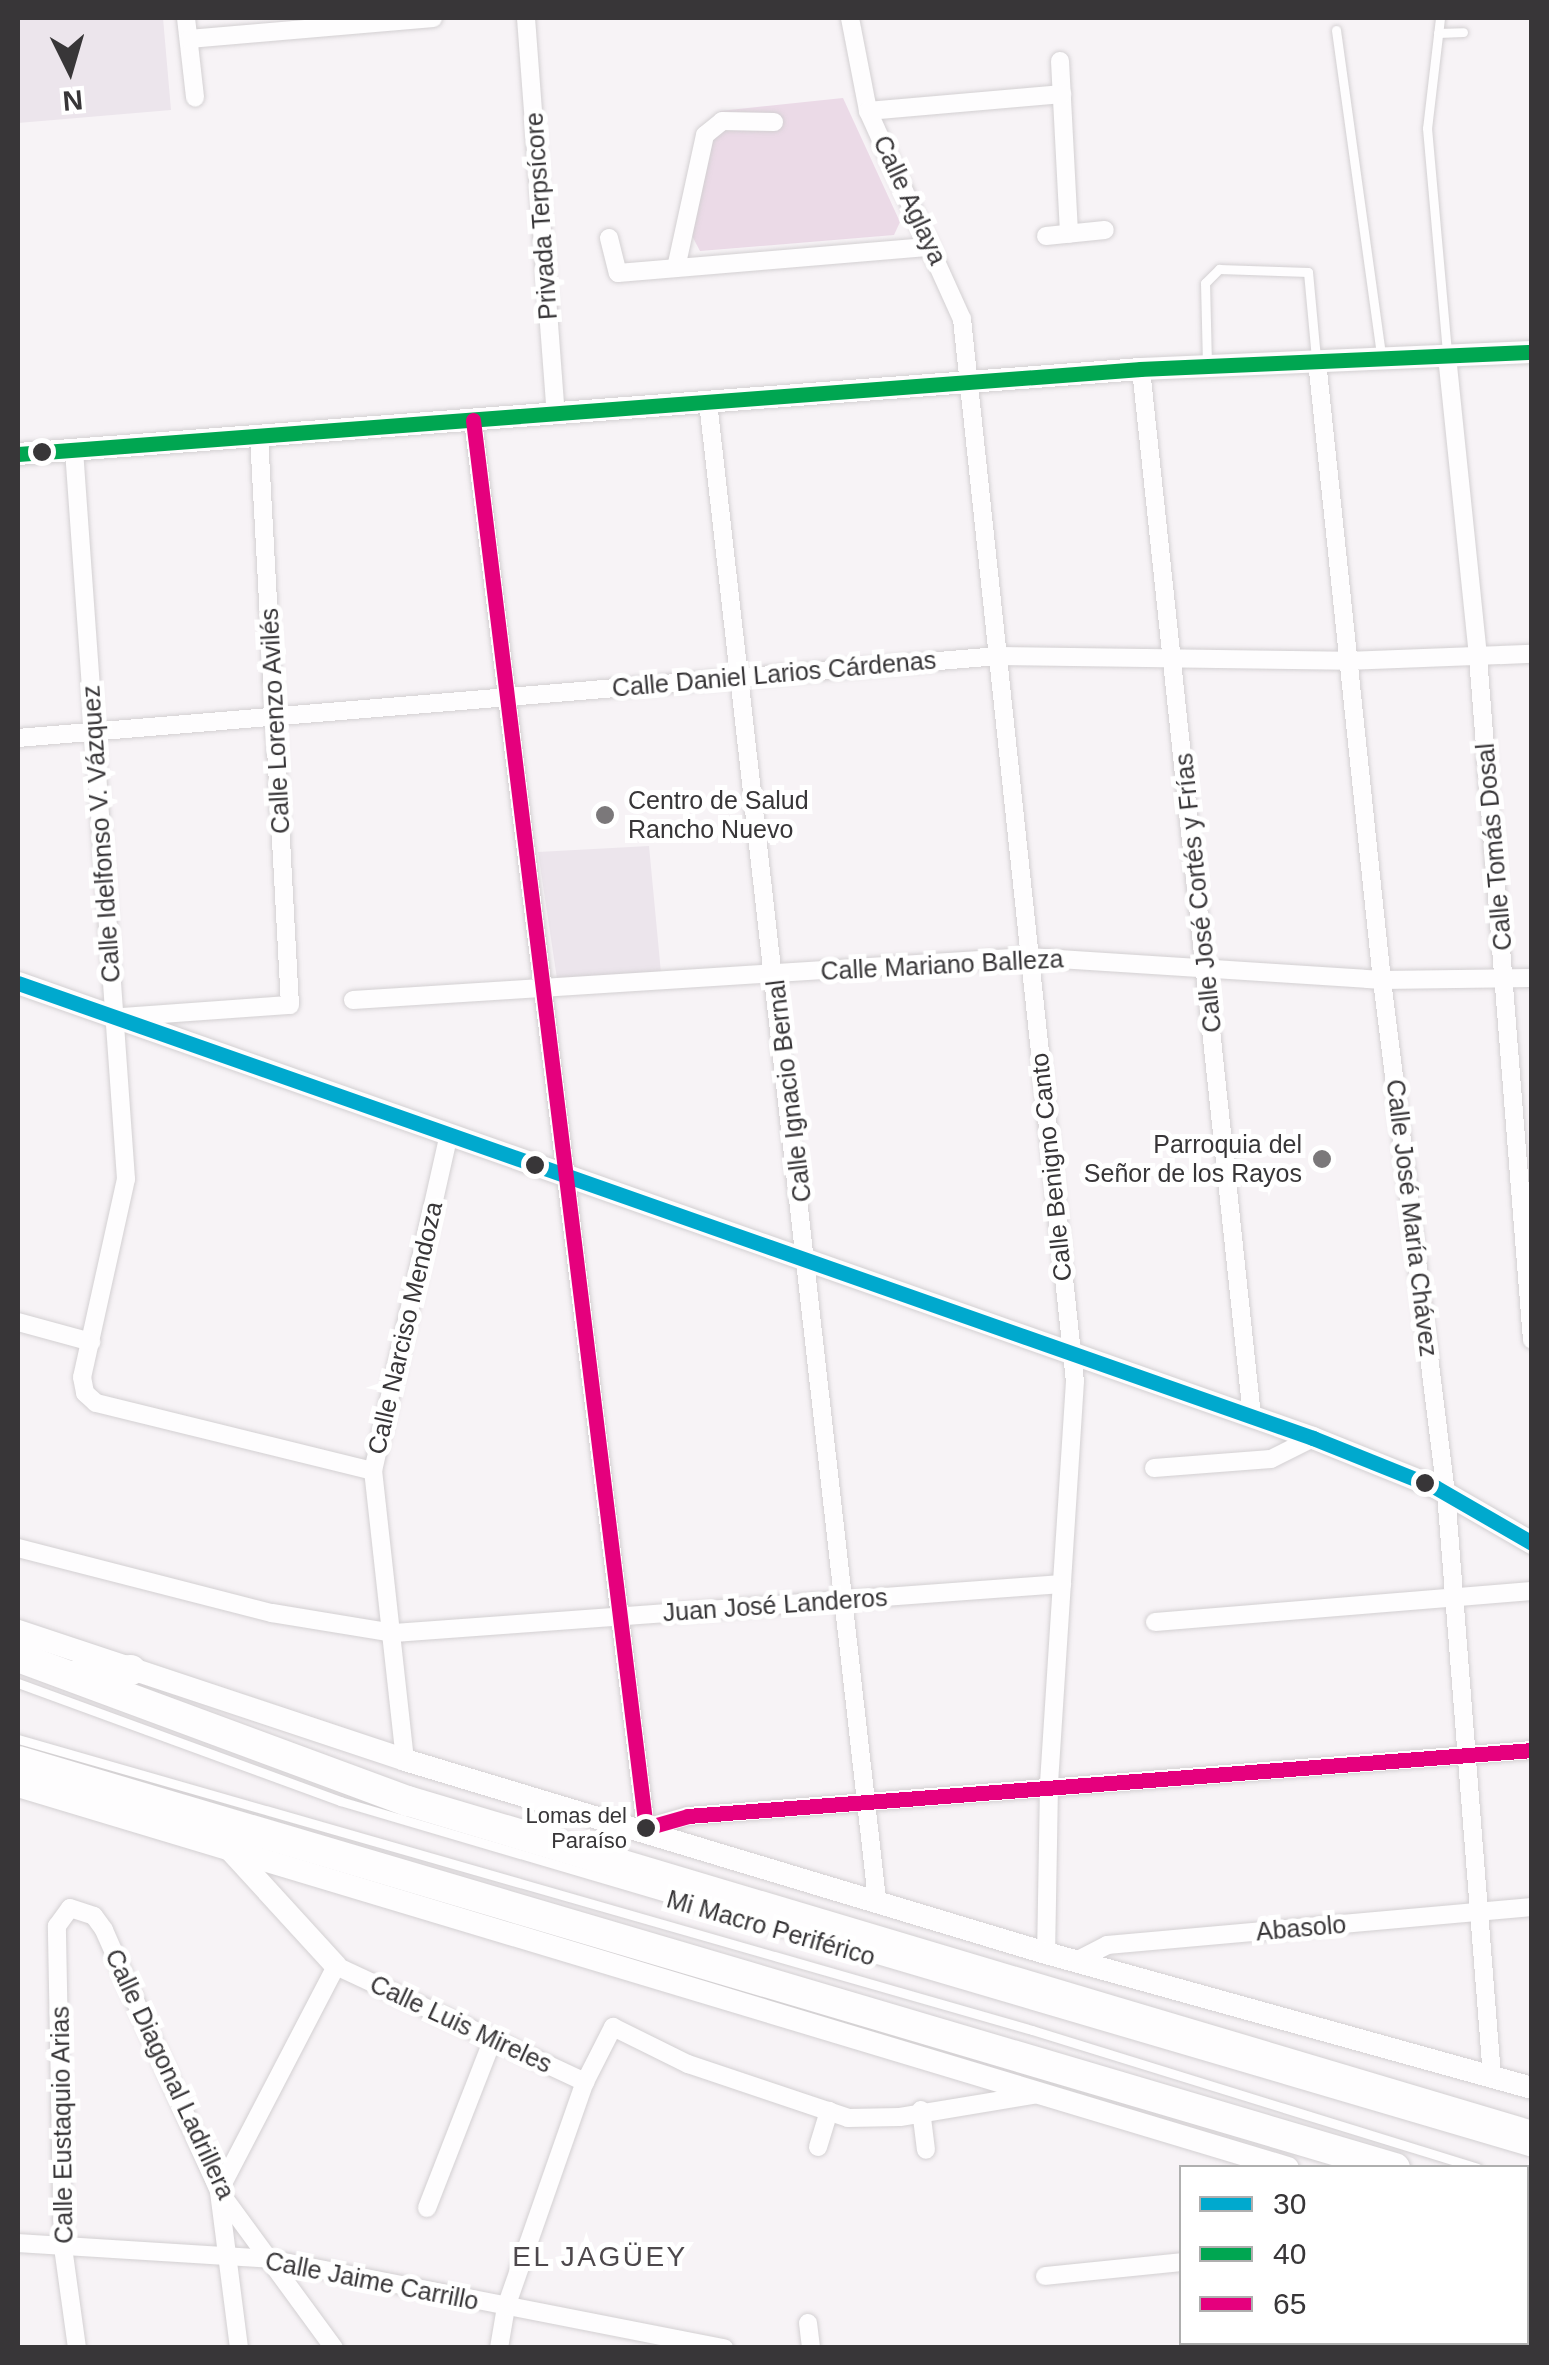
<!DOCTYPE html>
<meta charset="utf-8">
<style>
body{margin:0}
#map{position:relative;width:1549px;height:2365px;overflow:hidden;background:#f7f3f6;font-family:Helvetica,sans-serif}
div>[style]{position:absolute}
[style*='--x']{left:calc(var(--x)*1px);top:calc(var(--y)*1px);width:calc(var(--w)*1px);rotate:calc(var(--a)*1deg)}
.built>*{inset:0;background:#ece5ec}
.green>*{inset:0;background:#ebdae7}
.roads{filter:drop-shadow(0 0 2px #d3d0d2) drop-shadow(0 0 2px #d3d0d2)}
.service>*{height:9px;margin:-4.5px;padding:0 4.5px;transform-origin:4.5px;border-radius:4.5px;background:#fefdfe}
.minor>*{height:18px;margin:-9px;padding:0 9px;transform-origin:9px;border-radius:9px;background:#fefdfe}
.tertiary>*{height:22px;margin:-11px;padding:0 11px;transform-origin:11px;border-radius:11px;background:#fefdfe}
.trunk>*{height:30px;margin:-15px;padding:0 15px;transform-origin:15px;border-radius:15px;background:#fefdfe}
.bus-1>*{height:15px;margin:-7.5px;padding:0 7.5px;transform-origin:7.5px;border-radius:7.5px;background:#00a9ce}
.bus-2>*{height:15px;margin:-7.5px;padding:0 7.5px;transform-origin:7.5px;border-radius:7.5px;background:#00a651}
.bus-3>*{height:15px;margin:-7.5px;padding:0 7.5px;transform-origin:7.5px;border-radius:7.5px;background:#e5007d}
.dots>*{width:28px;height:28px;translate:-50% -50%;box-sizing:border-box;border:5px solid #fff;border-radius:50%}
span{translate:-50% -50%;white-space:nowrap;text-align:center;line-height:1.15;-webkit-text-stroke:10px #fff;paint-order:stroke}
.bus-label{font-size:22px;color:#383638}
.right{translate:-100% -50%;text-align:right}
.street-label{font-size:25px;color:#383638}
.poi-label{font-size:25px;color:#383638}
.left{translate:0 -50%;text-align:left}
.neighbourhood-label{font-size:28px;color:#4e494d;letter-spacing:2.5px}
.frame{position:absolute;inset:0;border:20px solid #383638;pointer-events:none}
.legend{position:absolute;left:1179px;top:2165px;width:350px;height:180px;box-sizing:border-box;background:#fff;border:2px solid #afafaf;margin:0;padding:12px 18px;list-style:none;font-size:30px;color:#383638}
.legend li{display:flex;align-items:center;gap:20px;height:50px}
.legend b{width:50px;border:2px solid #afafaf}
.north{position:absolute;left:20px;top:20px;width:100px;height:100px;-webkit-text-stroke:8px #fff;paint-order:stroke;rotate:175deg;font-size:28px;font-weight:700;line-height:40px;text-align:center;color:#383638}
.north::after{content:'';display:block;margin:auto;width:35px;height:45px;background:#383638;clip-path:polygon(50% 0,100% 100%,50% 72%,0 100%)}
</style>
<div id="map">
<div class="built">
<i style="clip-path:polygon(18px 18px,163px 18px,171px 110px,18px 123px)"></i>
<i style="clip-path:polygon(649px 846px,661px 973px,557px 979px,538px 852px)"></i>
</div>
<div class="green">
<i style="clip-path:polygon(843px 98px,900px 222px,894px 235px,700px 251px,691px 234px,720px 111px)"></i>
</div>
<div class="roads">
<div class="service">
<i style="--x:1440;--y:18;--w:111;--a:96.7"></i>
<i style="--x:1427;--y:128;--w:226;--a:84.9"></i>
<i style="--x:1336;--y:30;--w:329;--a:82.1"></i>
<i style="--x:1438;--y:33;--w:25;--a:-2"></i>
<i style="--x:1207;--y:364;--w:81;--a:-91.4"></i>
<i style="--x:1205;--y:283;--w:20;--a:-45"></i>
<i style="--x:1219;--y:269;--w:89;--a:1.9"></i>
<i style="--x:1308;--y:272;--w:86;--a:84.7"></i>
<i style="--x:18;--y:1683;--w:343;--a:20.1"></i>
<i style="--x:340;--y:1801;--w:1243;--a:16.41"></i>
<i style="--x:18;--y:1739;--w:1055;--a:16.01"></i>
<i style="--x:1032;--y:2030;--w:466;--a:17.2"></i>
<i style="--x:1526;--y:2183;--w:6;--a:18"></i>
</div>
<div class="minor">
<i style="--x:186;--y:18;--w:80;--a:83.5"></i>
<i style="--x:526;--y:18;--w:397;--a:85.7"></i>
<i style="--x:850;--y:18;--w:95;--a:79"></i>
<i style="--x:868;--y:111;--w:228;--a:65.7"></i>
<i style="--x:962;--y:319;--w:1068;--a:83.93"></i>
<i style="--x:1075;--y:1381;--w:406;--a:93.7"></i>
<i style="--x:1049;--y:1786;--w:167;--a:91"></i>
<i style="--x:189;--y:39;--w:245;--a:-4.9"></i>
<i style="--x:1060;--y:61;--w:173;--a:87"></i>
<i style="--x:868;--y:111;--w:195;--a:-5"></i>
<i style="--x:1046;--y:236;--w:59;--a:-5.8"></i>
<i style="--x:609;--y:238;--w:36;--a:76"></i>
<i style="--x:618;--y:273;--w:313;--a:-4.8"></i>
<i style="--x:676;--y:268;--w:136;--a:-77.7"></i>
<i style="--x:705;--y:135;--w:22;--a:-39"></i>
<i style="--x:722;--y:121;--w:52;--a:1.1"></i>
<i style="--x:1447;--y:356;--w:303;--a:84.1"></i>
<i style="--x:1478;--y:657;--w:685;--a:85.48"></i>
<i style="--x:1317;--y:361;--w:622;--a:84.01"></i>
<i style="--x:1382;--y:980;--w:517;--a:82.89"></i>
<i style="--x:1446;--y:1493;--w:585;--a:85.49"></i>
<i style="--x:1141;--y:369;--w:1054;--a:83.95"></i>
<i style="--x:708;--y:402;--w:1507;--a:83.56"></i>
<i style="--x:473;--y:420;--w:1419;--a:83"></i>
<i style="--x:646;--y:1828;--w:44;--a:-15.9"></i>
<i style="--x:688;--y:1816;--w:847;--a:-4.47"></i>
<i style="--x:74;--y:450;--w:731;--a:85.92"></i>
<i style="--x:126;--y:1179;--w:203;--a:102.5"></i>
<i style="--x:82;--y:1377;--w:16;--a:79"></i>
<i style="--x:85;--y:1393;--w:15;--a:42"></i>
<i style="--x:96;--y:1403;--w:285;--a:13.8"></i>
<i style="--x:18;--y:738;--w:984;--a:-4.78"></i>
<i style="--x:999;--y:656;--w:347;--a:0.8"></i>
<i style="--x:1346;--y:661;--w:186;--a:-2.2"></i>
<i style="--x:353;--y:1000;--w:676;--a:-3.65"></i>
<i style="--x:1028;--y:957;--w:355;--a:3.7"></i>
<i style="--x:1382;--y:980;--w:150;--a:-0.8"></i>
<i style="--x:121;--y:1017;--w:169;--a:-4.1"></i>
<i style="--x:290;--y:1005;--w:570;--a:-93.12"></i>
<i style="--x:18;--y:1322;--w:76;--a:15.3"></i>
<i style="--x:1154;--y:1468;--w:117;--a:-4.4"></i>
<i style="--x:1271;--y:1459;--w:47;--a:-26.6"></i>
<i style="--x:18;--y:1548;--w:262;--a:14.4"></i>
<i style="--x:272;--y:1613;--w:124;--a:9.3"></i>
<i style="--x:394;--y:1633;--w:670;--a:-4.2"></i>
<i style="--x:1155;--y:1622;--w:378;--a:-4.7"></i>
<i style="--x:405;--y:1760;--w:291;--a:-96.3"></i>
<i style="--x:373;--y:1471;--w:344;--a:-77.3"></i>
<i style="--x:1076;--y:1961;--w:35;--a:-27"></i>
<i style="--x:1107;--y:1945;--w:427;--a:-5.1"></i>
<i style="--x:921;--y:2110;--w:40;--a:82.9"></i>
<i style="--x:818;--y:2147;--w:38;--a:-73"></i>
<i style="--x:427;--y:2208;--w:181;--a:-68.7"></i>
<i style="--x:18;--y:2243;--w:252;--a:3.6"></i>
<i style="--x:269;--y:2259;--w:464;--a:11.1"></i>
<i style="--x:1045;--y:2276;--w:138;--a:-5.8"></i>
<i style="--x:1526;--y:2281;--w:6;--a:9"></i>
<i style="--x:808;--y:2323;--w:25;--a:83"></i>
<i style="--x:1372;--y:2342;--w:6;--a:90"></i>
<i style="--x:77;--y:2348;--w:102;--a:-97.9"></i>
<i style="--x:63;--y:2247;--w:321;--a:-91.1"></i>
<i style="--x:57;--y:1926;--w:22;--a:-54"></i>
<i style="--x:70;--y:1908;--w:25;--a:18"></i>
<i style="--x:94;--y:1916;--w:17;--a:54"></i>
<i style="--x:104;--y:1930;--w:285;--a:66.2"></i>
<i style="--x:219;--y:2191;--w:195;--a:53.8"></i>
<i style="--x:239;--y:2348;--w:158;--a:-97.3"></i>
<i style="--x:219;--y:2191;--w:254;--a:-62.5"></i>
<i style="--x:336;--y:1966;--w:275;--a:25"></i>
<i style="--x:499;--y:2348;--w:42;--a:-80.3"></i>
<i style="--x:506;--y:2307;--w:238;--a:-70.7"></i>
<i style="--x:585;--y:2082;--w:62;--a:-63"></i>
<i style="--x:613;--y:2027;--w:84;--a:26.3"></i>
<i style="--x:688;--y:2064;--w:169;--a:18.6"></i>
<i style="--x:848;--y:2118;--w:52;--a:-1.1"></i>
<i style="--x:900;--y:2117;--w:135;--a:-9.4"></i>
</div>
<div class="tertiary">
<i style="--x:18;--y:454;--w:1126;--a:-4.33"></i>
<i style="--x:1141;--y:369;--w:391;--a:-2.5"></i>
<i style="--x:18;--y:983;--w:1373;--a:19.36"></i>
<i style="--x:1313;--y:1438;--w:131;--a:21.9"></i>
<i style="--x:1435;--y:1487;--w:112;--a:30"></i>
<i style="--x:18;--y:1631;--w:408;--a:18.4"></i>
<i style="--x:405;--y:1760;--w:669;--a:16.76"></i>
<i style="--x:1046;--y:1953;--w:504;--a:15.52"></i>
<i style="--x:18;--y:1786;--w:1326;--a:16.74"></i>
<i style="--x:231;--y:1851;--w:156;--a:47.6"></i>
<i style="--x:1526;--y:2239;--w:6;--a:9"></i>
</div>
<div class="trunk">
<i style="--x:18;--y:1657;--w:416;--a:20.3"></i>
<i style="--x:408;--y:1801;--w:1173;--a:16.6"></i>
<i style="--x:80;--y:1674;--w:51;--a:-4.5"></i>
<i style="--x:18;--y:1761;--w:1436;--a:16.47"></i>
<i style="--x:1526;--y:2207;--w:6;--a:18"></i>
</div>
</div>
<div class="bus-1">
<i style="--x:18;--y:983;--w:1373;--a:19.36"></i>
<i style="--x:1313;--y:1438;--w:131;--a:21.9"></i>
<i style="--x:1435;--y:1487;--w:112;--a:30"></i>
</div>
<div class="bus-2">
<i style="--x:18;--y:454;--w:1126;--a:-4.33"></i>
<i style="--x:1141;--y:369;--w:391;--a:-2.5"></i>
</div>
<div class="bus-3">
<i style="--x:473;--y:420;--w:1419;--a:83"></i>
<i style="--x:646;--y:1828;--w:44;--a:-15.9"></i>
<i style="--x:688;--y:1816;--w:847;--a:-4.47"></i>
</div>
<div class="dots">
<i style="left:42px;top:452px;background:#383638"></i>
<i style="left:605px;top:815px;background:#7b787a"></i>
<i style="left:1322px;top:1159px;background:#7b787a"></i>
<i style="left:535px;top:1165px;background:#383638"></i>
<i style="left:1425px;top:1483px;background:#383638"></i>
<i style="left:646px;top:1828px;background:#383638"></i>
</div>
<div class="bus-label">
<span class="right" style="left:627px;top:1828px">Lomas del<br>Paraíso</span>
</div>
<div class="street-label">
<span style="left:910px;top:200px;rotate:65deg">Calle Aglaya</span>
<span style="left:541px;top:216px;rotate:-94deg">Privada Terpsícore</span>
<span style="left:774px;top:674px;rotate:-5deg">Calle Daniel Larios Cárdenas</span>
<span style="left:275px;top:721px;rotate:-93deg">Calle Lorenzo Avilés</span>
<span style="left:101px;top:834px;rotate:-94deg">Calle Idelfonso V. Vázquez</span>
<span style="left:1494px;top:847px;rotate:-95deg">Calle Tomás Dosal</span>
<span style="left:1198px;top:893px;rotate:-96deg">Calle José Cortés y Frías</span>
<span style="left:942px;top:965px;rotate:-3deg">Calle Mariano Balleza</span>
<span style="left:789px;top:1091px;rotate:-97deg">Calle Ignacio Bernal</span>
<span style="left:1051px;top:1167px;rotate:-96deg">Calle Benigno Canto</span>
<span style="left:1412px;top:1218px;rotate:83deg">Calle José María Chávez</span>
<span style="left:405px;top:1328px;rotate:-77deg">Calle Narciso Mendoza</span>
<span style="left:775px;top:1605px;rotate:-4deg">Juan José Landeros</span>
<span style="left:771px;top:1928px;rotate:16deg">Mi Macro Periférico</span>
<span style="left:1301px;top:1928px;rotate:-5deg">Abasolo</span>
<span style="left:461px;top:2024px;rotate:25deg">Calle Luis Mireles</span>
<span style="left:170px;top:2074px;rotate:65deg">Calle Diagonal Ladrillera</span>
<span style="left:62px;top:2125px;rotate:-91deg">Calle Eustaquio Arias</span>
<span style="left:372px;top:2281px;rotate:11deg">Calle Jaime Carrillo</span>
</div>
<div class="poi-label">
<span class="left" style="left:628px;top:815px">Centro de Salud<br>Rancho Nuevo</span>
<span class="right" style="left:1302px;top:1159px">Parroquia del<br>Señor de los Rayos</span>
</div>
<div class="neighbourhood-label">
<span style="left:600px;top:2257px">EL JAGÜEY</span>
</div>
<div class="frame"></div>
<ul class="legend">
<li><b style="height:12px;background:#00a9ce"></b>30</li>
<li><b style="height:12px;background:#00a651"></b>40</li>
<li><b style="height:12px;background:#e5007d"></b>65</li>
</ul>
<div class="north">N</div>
</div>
